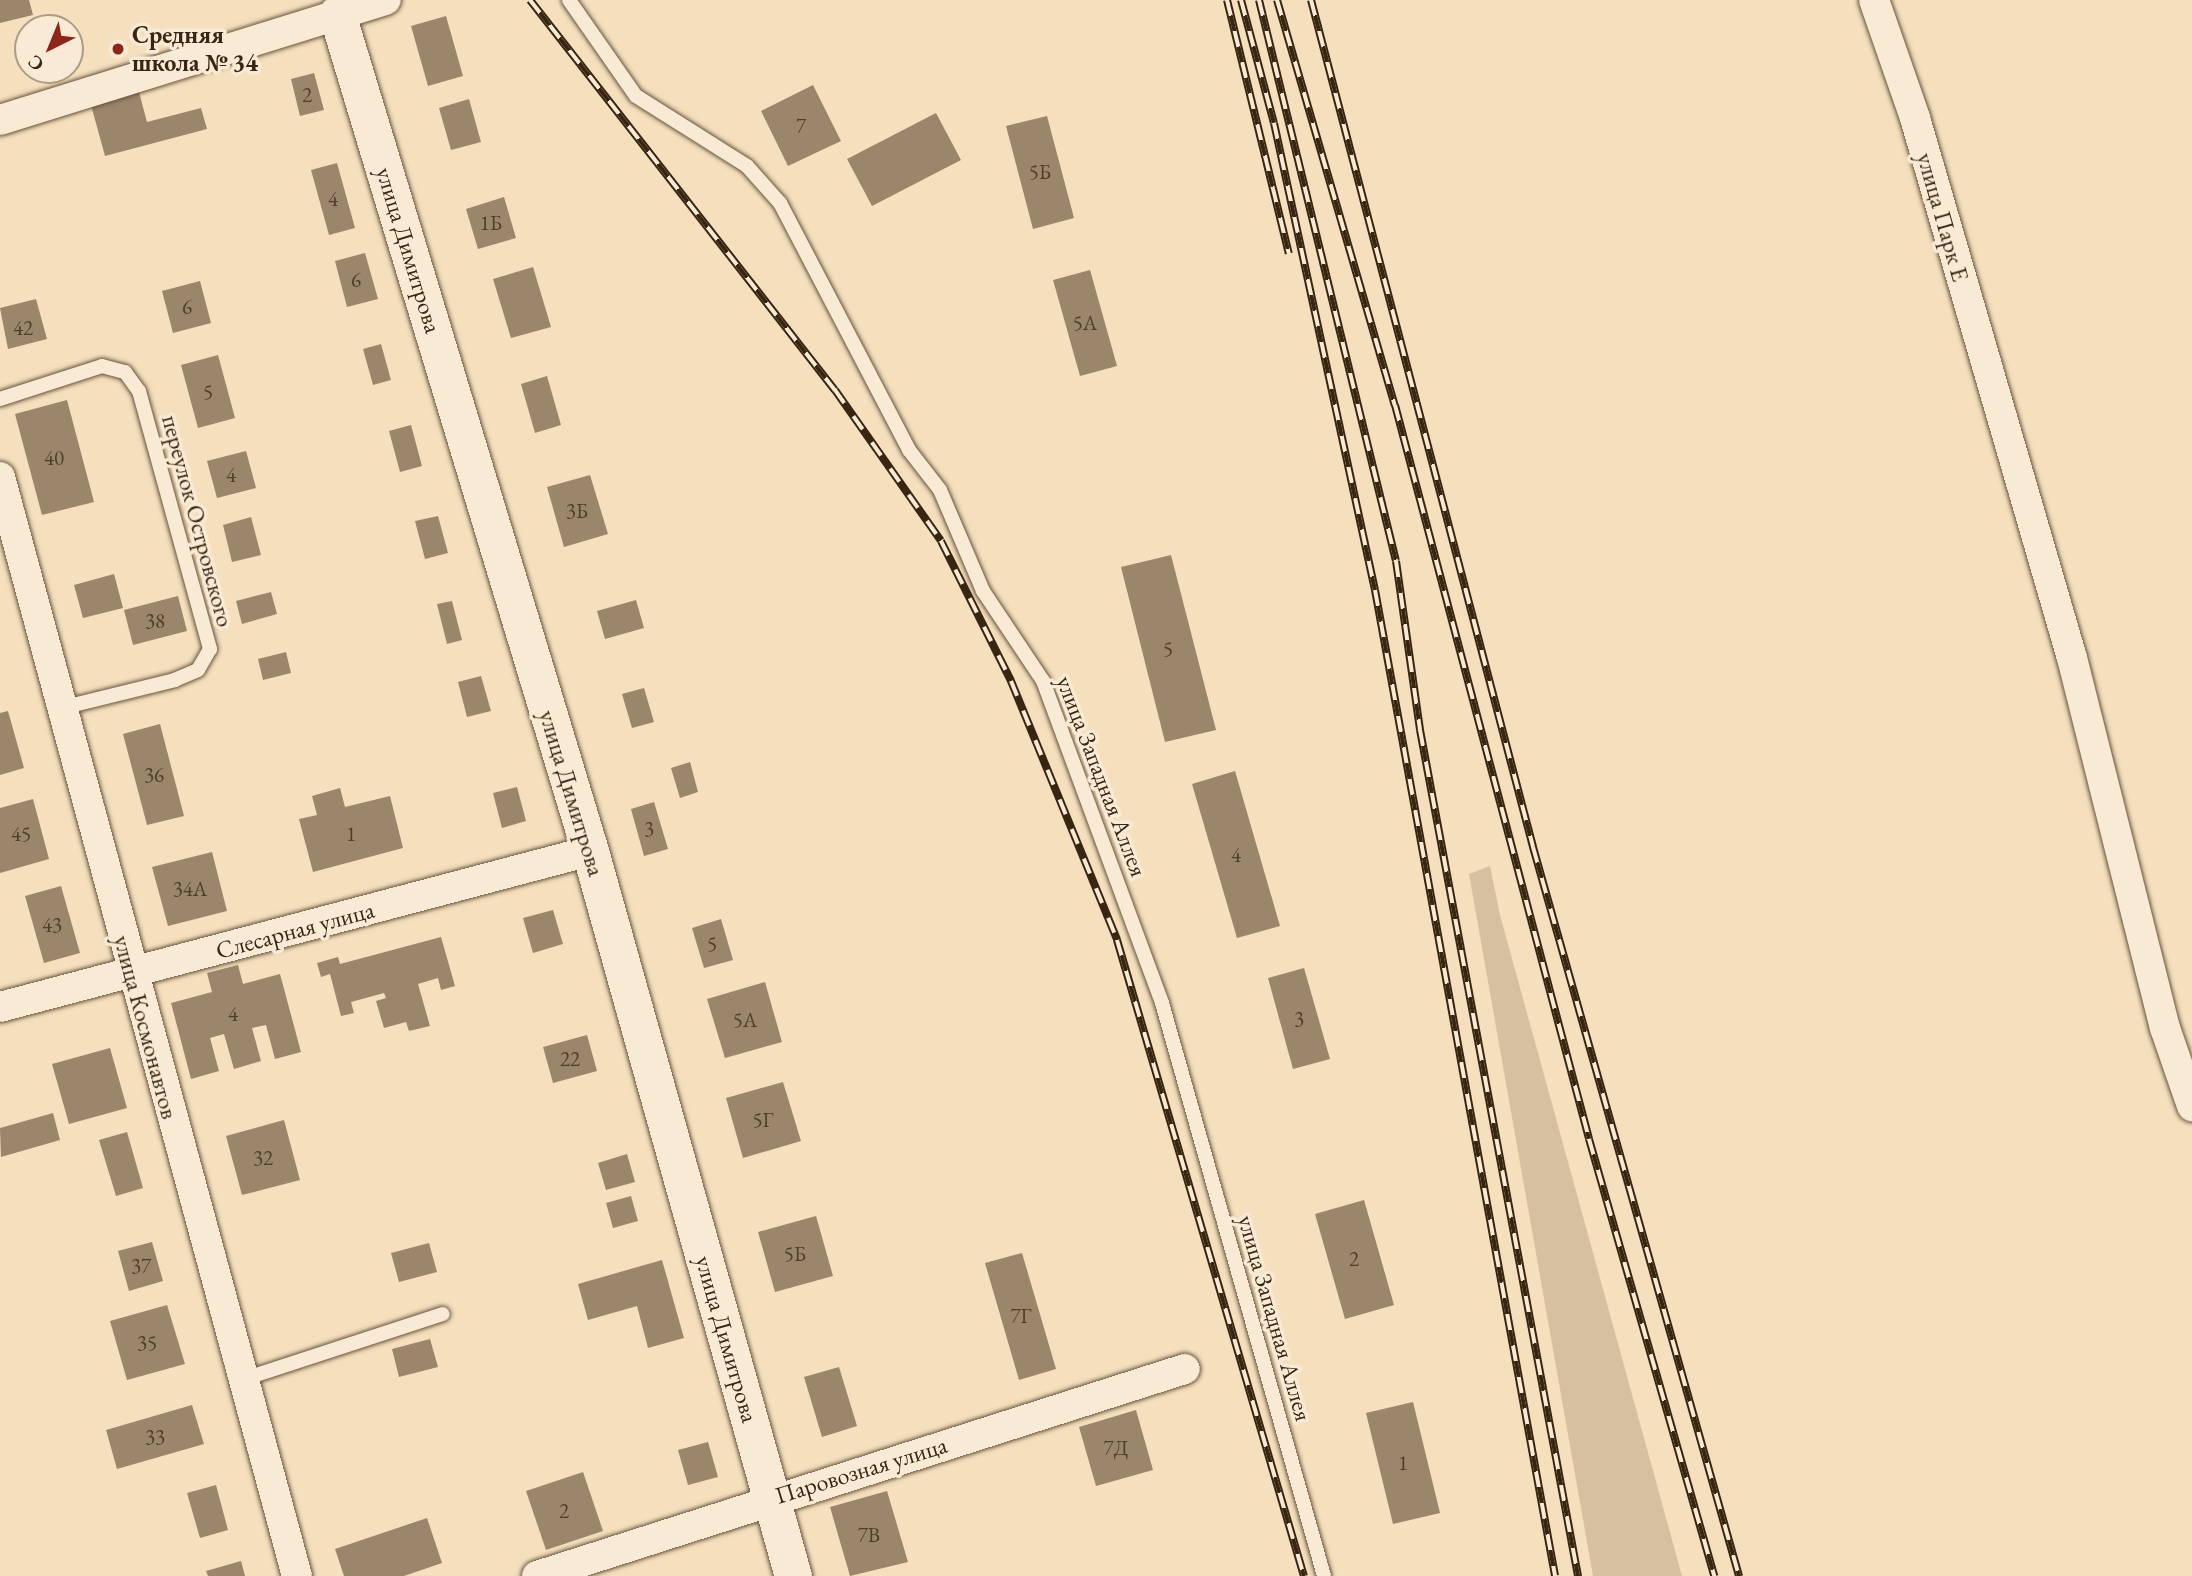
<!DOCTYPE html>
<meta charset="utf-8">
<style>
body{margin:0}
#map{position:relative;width:2192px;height:1576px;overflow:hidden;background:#f5dfbd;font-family:"EB Garamond",serif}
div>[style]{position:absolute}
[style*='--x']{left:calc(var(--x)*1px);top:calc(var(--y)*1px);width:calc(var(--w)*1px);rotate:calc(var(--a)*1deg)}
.green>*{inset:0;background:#d5c0a0}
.building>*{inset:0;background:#9a866b}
.roads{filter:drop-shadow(0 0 2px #67543d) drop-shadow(0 0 2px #67543d)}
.service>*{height:14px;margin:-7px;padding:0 7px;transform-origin:7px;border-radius:7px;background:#f8ead4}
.minor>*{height:30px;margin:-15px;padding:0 15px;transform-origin:15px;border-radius:15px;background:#f8ead4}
.tertiary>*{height:37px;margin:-18.5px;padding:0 18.5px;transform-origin:18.5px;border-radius:18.5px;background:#f8ead4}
.rail>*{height:8px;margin-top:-4px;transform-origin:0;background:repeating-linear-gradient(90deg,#f8ead4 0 16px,#382612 0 32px);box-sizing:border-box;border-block:2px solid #382612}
.dots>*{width:19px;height:19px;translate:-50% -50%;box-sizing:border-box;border:4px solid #f8ead4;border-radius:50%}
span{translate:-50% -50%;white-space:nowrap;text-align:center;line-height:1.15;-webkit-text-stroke:7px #f8ead4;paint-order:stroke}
.number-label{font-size:21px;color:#503e28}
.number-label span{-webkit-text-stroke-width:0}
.poi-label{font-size:24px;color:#382612;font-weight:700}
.left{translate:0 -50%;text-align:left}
.street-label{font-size:24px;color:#382612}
.north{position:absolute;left:14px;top:14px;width:70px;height:70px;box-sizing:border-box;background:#f8ead4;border:2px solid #ab9c86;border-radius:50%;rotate:223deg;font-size:19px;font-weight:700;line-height:28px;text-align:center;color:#382612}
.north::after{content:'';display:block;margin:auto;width:24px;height:32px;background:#8f2418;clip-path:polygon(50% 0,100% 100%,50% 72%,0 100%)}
</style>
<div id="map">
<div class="green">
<i style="clip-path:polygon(1490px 866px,1500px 915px,1682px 1576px,1593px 1576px,1469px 874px)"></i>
</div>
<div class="building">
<i style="clip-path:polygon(0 0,29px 0,33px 15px,0 23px)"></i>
<i style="clip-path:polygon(446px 16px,463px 76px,428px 86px,411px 26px)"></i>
<i style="clip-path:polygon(314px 73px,324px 110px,300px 116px,291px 79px)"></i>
<i style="clip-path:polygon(813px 85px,841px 141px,788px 166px,761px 111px)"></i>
<i style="clip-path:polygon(139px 92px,147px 122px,201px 108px,207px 129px,105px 156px,91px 105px)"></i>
<i style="clip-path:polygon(469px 99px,481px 142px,451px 150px,439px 108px)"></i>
<i style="clip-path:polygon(936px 113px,961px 160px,872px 206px,847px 159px)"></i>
<i style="clip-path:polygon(1047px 116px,1074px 218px,1033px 229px,1006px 126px)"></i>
<i style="clip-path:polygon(337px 163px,355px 228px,329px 235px,311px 170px)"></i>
<i style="clip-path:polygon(504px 197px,516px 238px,478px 249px,466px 209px)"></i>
<i style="clip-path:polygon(365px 253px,378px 299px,347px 307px,335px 261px)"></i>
<i style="clip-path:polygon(533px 267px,551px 327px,511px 338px,493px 279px)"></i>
<i style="clip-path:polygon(1090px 270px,1117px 366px,1080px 376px,1053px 280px)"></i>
<i style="clip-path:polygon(200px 281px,211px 323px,173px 333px,162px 291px)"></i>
<i style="clip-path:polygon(36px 299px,47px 339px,8px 349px,0 308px)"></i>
<i style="clip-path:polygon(381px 344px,391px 380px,373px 385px,363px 349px)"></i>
<i style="clip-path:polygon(218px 355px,235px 418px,198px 428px,181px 365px)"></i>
<i style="clip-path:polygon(547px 376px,561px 425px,535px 433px,521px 384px)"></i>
<i style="clip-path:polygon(67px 400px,94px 502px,42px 515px,15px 414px)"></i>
<i style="clip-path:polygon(411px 425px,422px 466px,400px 472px,389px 431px)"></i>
<i style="clip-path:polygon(246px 451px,256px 488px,217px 498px,207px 461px)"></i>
<i style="clip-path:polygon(590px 475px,608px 534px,564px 547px,547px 487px)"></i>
<i style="clip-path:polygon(438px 516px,448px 553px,425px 559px,415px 521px)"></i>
<i style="clip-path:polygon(251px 517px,261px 555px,232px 562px,223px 525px)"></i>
<i style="clip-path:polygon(1171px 555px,1216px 730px,1165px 742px,1121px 567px)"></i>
<i style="clip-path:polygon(114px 574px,123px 608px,83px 618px,74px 585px)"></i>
<i style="clip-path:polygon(271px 592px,277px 614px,242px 624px,236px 601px)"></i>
<i style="clip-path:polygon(178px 596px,187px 631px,133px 645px,124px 610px)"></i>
<i style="clip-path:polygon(636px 600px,644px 628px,605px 639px,597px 611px)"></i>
<i style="clip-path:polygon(452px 601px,462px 640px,447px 644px,437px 604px)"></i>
<i style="clip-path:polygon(286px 652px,291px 673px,263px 680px,258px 659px)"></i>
<i style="clip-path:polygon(481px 676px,491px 711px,467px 717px,458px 682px)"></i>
<i style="clip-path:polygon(644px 688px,654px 722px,632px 728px,622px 694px)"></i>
<i style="clip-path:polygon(8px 711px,24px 768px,0 775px,0 713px)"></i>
<i style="clip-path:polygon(160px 724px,184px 816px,147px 825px,123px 734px)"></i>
<i style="clip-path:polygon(690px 762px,698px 792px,680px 798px,671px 768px)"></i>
<i style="clip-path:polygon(1235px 771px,1280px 926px,1237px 938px,1192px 784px)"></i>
<i style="clip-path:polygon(517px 787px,526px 821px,502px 828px,493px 793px)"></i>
<i style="clip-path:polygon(340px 788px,345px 807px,390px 796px,403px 848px,313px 872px,299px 819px,317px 815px,312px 796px)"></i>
<i style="clip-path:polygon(33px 799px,49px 859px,0 873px,0 808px)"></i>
<i style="clip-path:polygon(654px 802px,668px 849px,644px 856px,631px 809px)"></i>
<i style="clip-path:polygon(212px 852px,227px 911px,168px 926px,152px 867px)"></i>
<i style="clip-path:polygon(61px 886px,80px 953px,44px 963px,25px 896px)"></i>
<i style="clip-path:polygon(553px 910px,563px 944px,533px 953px,523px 918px)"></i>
<i style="clip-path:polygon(721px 919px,733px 960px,704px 968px,692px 928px)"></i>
<i style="clip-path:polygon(441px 937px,455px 986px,441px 990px,438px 978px,418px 984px,430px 1026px,409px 1031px,406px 1022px,384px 1028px,376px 1001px,386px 998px,384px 993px,351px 1002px,354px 1013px,341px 1016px,330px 974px,321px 977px,317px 963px,338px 957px,340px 964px)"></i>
<i style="clip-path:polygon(238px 965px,243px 984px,280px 974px,301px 1052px,275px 1059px,266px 1025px,252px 1028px,261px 1061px,234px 1069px,224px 1034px,210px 1038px,219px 1071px,191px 1079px,171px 1003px,212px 992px,207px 973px)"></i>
<i style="clip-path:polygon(1304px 968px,1330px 1059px,1293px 1069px,1268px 978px)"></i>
<i style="clip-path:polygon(765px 982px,782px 1042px,725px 1058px,707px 999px)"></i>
<i style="clip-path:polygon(587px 1035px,597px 1071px,553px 1083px,543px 1047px)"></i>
<i style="clip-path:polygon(110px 1048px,127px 1108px,69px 1124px,52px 1064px)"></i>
<i style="clip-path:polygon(783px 1082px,801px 1141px,743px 1158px,726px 1098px)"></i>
<i style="clip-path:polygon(53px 1113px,60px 1140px,1px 1157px,0 1128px)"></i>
<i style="clip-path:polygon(284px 1120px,300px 1180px,242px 1195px,226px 1136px)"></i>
<i style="clip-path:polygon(127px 1132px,143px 1188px,116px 1196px,99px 1140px)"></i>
<i style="clip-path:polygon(627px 1154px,635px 1182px,606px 1190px,598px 1163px)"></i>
<i style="clip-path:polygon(631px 1196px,638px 1221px,613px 1228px,606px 1203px)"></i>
<i style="clip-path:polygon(1364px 1200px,1394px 1305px,1345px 1319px,1315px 1214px)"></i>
<i style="clip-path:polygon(816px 1216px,833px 1276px,775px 1292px,758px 1232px)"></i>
<i style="clip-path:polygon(152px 1242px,163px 1281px,129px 1291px,118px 1251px)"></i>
<i style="clip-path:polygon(429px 1243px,437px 1272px,399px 1282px,391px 1253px)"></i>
<i style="clip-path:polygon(1022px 1253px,1056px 1369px,1019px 1380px,985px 1263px)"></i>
<i style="clip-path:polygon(662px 1260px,684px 1338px,648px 1348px,637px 1306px,588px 1320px,578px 1284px)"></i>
<i style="clip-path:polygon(167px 1305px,185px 1364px,127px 1380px,110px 1321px)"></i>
<i style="clip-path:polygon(430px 1339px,438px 1367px,399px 1377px,392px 1349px)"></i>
<i style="clip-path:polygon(839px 1367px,857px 1426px,822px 1437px,804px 1377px)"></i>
<i style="clip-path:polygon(1413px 1402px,1440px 1513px,1393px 1524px,1366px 1413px)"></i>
<i style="clip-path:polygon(192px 1405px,204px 1444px,117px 1469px,106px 1430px)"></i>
<i style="clip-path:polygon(1136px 1410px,1153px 1470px,1096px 1486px,1079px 1427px)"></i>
<i style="clip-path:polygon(708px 1442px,718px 1477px,688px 1485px,678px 1450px)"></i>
<i style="clip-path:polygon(583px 1472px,603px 1531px,546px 1550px,526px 1491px)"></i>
<i style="clip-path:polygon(216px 1485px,228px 1530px,200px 1538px,187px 1493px)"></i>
<i style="clip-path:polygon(887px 1491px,908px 1562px,850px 1576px,830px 1507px)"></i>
<i style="clip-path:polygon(427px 1518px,442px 1563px,404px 1576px,344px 1576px,335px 1549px)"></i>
<i style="clip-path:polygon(241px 1561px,245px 1576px,208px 1576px,206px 1571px)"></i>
</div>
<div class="roads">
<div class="service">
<i style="--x:569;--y:0;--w:117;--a:55.1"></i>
<i style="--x:636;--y:96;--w:131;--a:32.2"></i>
<i style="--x:747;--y:166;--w:50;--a:48.3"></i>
<i style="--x:780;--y:203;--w:279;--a:62.4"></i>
<i style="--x:909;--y:450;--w:51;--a:52.2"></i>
<i style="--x:940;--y:490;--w:110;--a:66.9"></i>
<i style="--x:983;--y:591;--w:108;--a:56.3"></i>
<i style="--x:1043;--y:681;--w:343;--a:69.7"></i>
<i style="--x:1162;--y:1003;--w:595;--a:74.21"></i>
<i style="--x:0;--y:399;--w:107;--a:-17.9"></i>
<i style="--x:102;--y:366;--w:24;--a:15"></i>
<i style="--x:125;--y:372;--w:24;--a:54"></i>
<i style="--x:139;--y:391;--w:268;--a:74.6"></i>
<i style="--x:210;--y:649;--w:24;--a:120"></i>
<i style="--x:198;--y:670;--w:25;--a:157"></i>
<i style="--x:175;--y:680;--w:117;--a:166.2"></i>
<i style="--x:244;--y:1379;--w:209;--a:-18.1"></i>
</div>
<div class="minor">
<i style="--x:1874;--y:0;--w:125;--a:70.8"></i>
<i style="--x:1915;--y:118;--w:562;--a:73.79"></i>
<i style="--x:2072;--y:658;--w:382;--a:75.9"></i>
<i style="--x:2165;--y:1028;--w:83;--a:70.9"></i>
<i style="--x:0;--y:120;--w:404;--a:-17.3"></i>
<i style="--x:0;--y:477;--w:1138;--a:74.88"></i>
<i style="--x:0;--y:1007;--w:610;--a:-14.81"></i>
<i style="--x:537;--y:1576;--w:680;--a:-17.72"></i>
</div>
<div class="tertiary">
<i style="--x:337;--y:14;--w:874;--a:73.18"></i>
<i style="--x:590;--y:851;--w:753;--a:74.36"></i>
</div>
</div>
<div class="rail">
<i style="--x:530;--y:0;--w:495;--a:52"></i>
<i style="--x:835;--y:390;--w:184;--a:54.9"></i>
<i style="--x:941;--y:541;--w:157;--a:63.4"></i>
<i style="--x:1011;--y:681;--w:280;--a:67.7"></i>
<i style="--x:1117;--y:940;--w:663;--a:73.62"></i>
<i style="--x:1227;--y:0;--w:261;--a:76.3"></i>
<i style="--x:1241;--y:0;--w:127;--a:75"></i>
<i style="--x:1274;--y:123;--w:478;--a:77.8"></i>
<i style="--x:1375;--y:590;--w:1002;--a:79.65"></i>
<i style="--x:1259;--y:0;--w:577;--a:76.28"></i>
<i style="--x:1396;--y:561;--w:171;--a:81.9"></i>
<i style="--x:1420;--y:730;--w:861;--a:79.42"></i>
<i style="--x:1277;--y:0;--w:422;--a:73.8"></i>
<i style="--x:1395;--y:405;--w:759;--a:75.19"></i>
<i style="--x:1589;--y:1139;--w:455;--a:74"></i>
<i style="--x:1311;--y:0;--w:876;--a:75.31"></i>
<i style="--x:1533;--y:847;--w:758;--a:74.22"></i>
</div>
<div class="dots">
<i style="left:118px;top:49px;background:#8f2418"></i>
</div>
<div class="number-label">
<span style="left:307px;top:95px">2</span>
<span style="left:801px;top:126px">7</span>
<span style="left:1040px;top:172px">5Б</span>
<span style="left:333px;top:199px">4</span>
<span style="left:491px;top:223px">1Б</span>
<span style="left:356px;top:280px">6</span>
<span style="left:187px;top:307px">6</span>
<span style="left:1085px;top:323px">5А</span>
<span style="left:23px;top:328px">42</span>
<span style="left:208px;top:392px">5</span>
<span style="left:54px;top:458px">40</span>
<span style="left:231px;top:475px">4</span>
<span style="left:577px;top:511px">3Б</span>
<span style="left:155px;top:621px">38</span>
<span style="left:1168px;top:649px">5</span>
<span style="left:154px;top:775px">36</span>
<span style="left:649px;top:829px">3</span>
<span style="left:21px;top:834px">45</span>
<span style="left:351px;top:834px">1</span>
<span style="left:1236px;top:855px">4</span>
<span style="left:190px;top:889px">34А</span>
<span style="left:52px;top:925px">43</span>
<span style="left:712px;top:944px">5</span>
<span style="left:233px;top:1014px">4</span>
<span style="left:1299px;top:1019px">3</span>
<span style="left:745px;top:1020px">5А</span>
<span style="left:570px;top:1059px">22</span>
<span style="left:763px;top:1120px">5Г</span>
<span style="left:263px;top:1158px">32</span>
<span style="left:795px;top:1254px">5Б</span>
<span style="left:1354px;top:1259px">2</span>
<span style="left:141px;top:1266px">37</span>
<span style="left:1021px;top:1316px">7Г</span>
<span style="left:147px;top:1343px">35</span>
<span style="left:155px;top:1437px">33</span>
<span style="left:1116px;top:1448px">7Д</span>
<span style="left:1403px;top:1463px">1</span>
<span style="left:564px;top:1511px">2</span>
<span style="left:869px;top:1535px">7В</span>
</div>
<div class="poi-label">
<span class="left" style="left:132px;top:49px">Средняя<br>школа № 34</span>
</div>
<div class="street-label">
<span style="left:1943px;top:217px;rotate:74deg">улица Парк Е</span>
<span style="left:409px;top:250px;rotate:73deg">улица Димитрова</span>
<span style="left:198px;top:521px;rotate:75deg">переулок Островского</span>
<span style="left:1102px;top:776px;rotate:69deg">улица Западная Аллея</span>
<span style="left:572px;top:793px;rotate:73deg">улица Димитрова</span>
<span style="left:295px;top:930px;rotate:-15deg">Слесарная улица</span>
<span style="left:146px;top:1027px;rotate:75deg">улица Космонавтов</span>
<span style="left:1275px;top:1318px;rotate:74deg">улица Западная Аллея</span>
<span style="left:727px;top:1339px;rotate:74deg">улица Димитрова</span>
<span style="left:861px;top:1470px;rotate:-17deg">Паровозная улица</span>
</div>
<div class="north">С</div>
</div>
